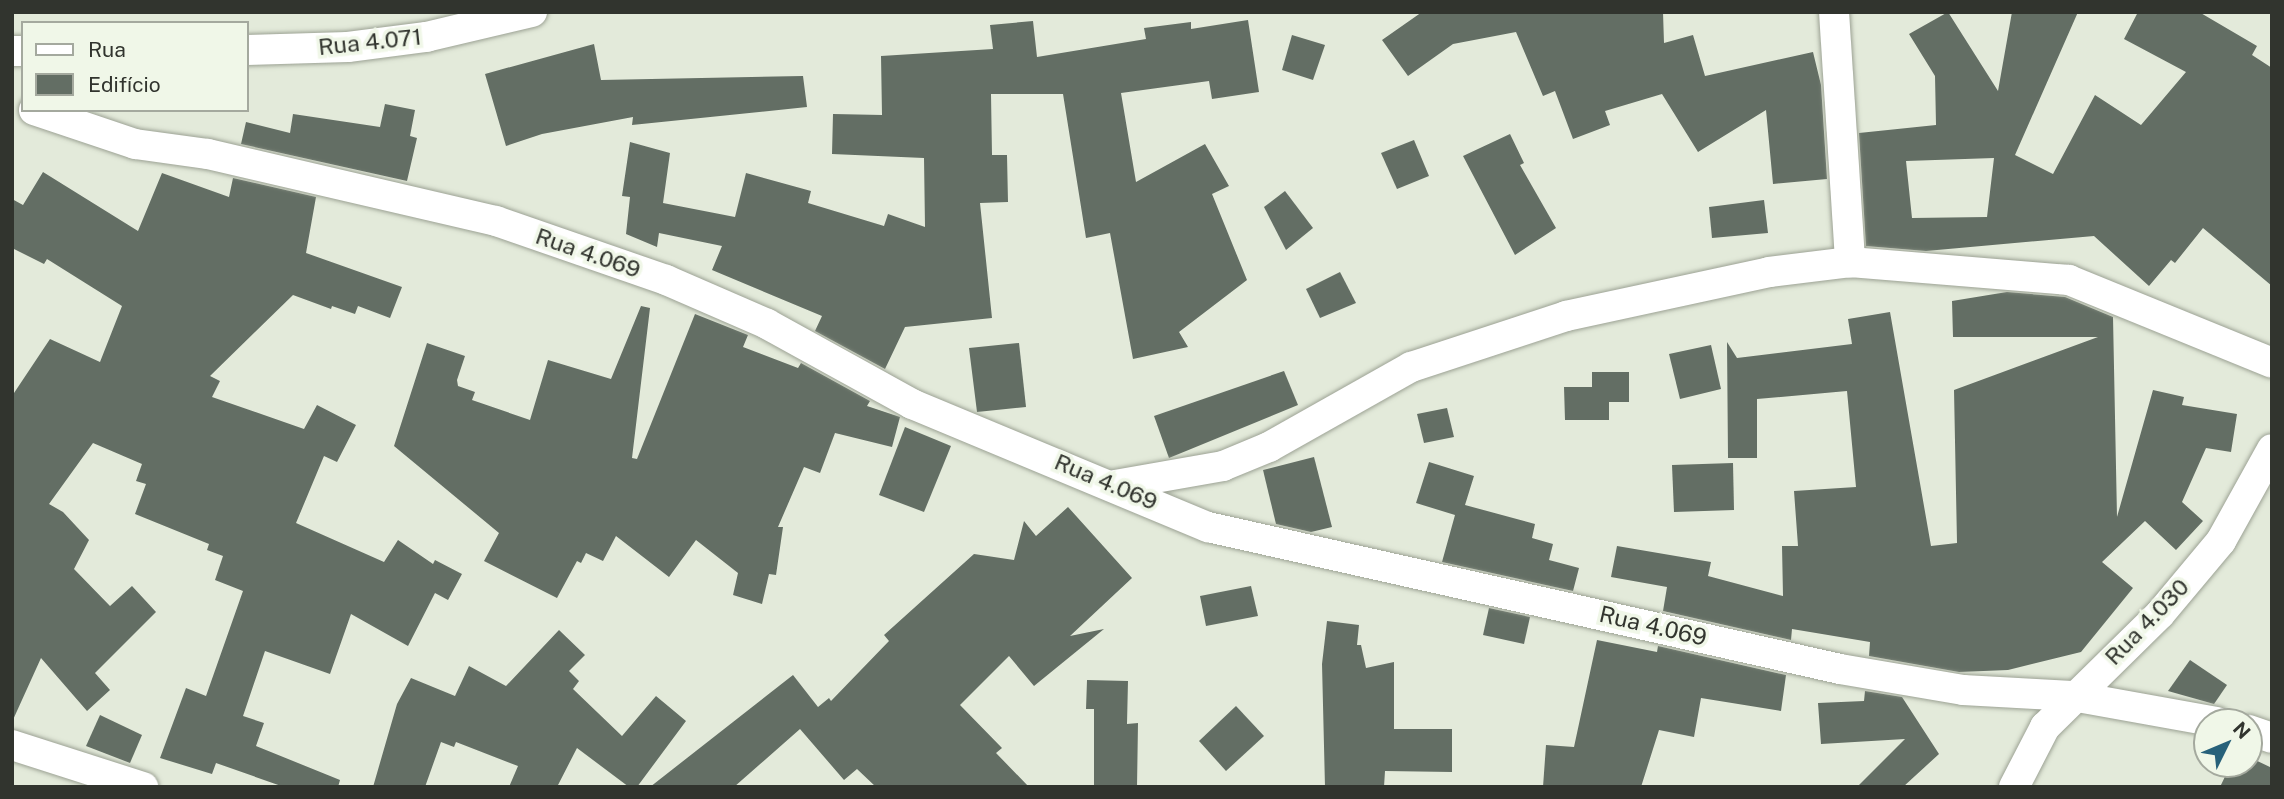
<!DOCTYPE html>
<meta charset="utf-8">
<style>
body{margin:0}
#map{position:relative;width:2284px;height:799px;overflow:hidden;background:#e3eada;font-family:"Public Sans",sans-serif}
div>[style]{position:absolute}
[style*='--x']{left:calc(var(--x)*1px);top:calc(var(--y)*1px);width:calc(var(--w)*1px);rotate:calc(var(--a)*1deg)}
.building>*{inset:0;background:#636e64}
.roads{filter:drop-shadow(0 0 2px #9ca294) drop-shadow(0 0 2px #9ca294)}
.street>*{height:30px;margin:-15px;padding:0 15px;transform-origin:15px;border-radius:15px;background:#fff}
span{translate:-50% -50%;white-space:nowrap;text-align:center;line-height:1.15;-webkit-text-stroke:7px #f0f7e8;paint-order:stroke}
.street-label{font-size:23px;color:#31342e}
.frame{position:absolute;inset:0;border:14px solid #31342e;pointer-events:none}
.legend{position:absolute;left:21px;top:21px;width:228px;height:91px;box-sizing:border-box;background:#f0f7e8;border:2px solid #a4a99e;margin:0;padding:9px 12px;list-style:none;font-size:21px;color:#31342e}
.legend li{display:flex;align-items:center;gap:14px;height:35px}
.legend b{width:35px;border:2px solid #a4a99e}
.north{position:absolute;left:2193px;top:708px;width:70px;height:70px;box-sizing:border-box;background:#f0f7e8;border:2px solid #a4a99e;border-radius:50%;rotate:47deg;font-size:19px;font-weight:700;line-height:28px;text-align:center;color:#31342e}
.north::after{content:'';display:block;margin:auto;width:24px;height:32px;background:#27617a;clip-path:polygon(50% 0,100% 100%,50% 72%,0 100%)}
</style>
<div id="map">
<div class="building">
<i style="clip-path:polygon(1422px 12px,1663px 12px,1664px 43px,1693px 35px,1705px 76px,1813px 52px,1821px 85px,1827px 179px,1773px 184px,1766px 110px,1698px 152px,1662px 94px,1605px 111px,1610px 125px,1573px 139px,1555px 91px,1543px 96px,1516px 32px,1453px 44px,1408px 76px,1382px 40px)"></i>
<i style="clip-path:polygon(evenodd,1948px 12px,1998px 91px,2012px 12px,2078px 12px,2015px 155px,2053px 174px,2095px 95px,2141px 125px,2186px 72px,2124px 39px,2138px 12px,2199px 12px,2257px 46px,2252px 55px,2272px 68px,2272px 286px,2203px 228px,2175px 263px,2171px 260px,2149px 286px,2094px 236px,1926px 251px,1866px 246px,1859px 133px,1936px 125px,1935px 76px,1909px 34px,1948px 12px,1994px 158px,1987px 217px,1912px 218px,1906px 161px,1994px 158px)"></i>
<i style="clip-path:polygon(1248px 20px,1259px 92px,1212px 99px,1209px 81px,1121px 93px,1136px 182px,1205px 144px,1229px 186px,1212px 194px,1247px 280px,1179px 332px,1188px 347px,1133px 359px,1110px 233px,1086px 238px,1063px 94px,991px 94px,992px 155px,1007px 155px,1008px 202px,980px 203px,992px 318px,905px 327px,885px 369px,815px 331px,822px 316px,712px 270px,722px 246px,659px 233px,657px 247px,626px 234px,630px 197px,622px 196px,630px 142px,670px 153px,663px 203px,735px 217px,746px 173px,811px 191px,808px 203px,884px 226px,888px 214px,925px 227px,924px 158px,832px 154px,833px 114px,882px 115px,881px 56px,993px 49px,990px 25px,1033px 21px,1037px 57px,1146px 39px,1144px 28px,1191px 22px,1191px 29px)"></i>
<i style="clip-path:polygon(1292px 35px,1325px 45px,1313px 80px,1282px 70px)"></i>
<i style="clip-path:polygon(594px 44px,601px 80px,803px 76px,807px 107px,632px 125px,633px 117px,542px 134px,506px 146px,485px 74px)"></i>
<i style="clip-path:polygon(385px 104px,415px 110px,410px 136px,417px 138px,407px 181px,241px 144px,246px 122px,290px 133px,293px 114px,380px 127px)"></i>
<i style="clip-path:polygon(1510px 134px,1524px 163px,1520px 165px,1556px 228px,1515px 255px,1463px 156px)"></i>
<i style="clip-path:polygon(1414px 140px,1429px 176px,1397px 189px,1381px 153px)"></i>
<i style="clip-path:polygon(43px 172px,138px 231px,162px 173px,229px 197px,233px 178px,316px 197px,306px 253px,402px 287px,390px 318px,358px 306px,355px 314px,332px 306px,331px 309px,293px 295px,210px 376px,220px 381px,212px 397px,304px 429px,317px 405px,356px 425px,337px 462px,324px 456px,296px 523px,384px 562px,398px 540px,433px 564px,435px 560px,462px 574px,448px 600px,435px 593px,408px 646px,351px 614px,330px 674px,265px 651px,243px 716px,264px 723px,256px 746px,340px 780px,338px 787px,284px 787px,216px 763px,212px 774px,160px 758px,186px 688px,206px 696px,243px 591px,215px 580px,223px 556px,207px 550px,209px 544px,135px 514px,146px 484px,136px 481px,142px 464px,93px 443px,49px 504px,63px 512px,89px 540px,74px 569px,110px 606px,132px 586px,156px 612px,95px 673px,110px 690px,87px 711px,41px 658px,12px 722px,12px 396px,50px 339px,100px 362px,122px 306px,47px 259px,44px 264px,12px 248px,12px 199px,23px 205px)"></i>
<i style="clip-path:polygon(1285px 191px,1313px 228px,1286px 250px,1264px 207px)"></i>
<i style="clip-path:polygon(1764px 200px,1768px 233px,1712px 238px,1709px 207px)"></i>
<i style="clip-path:polygon(1340px 272px,1356px 303px,1320px 318px,1306px 289px)"></i>
<i style="clip-path:polygon(2007px 292px,2065px 297px,2113px 317px,2117px 517px,2153px 390px,2184px 397px,2182px 405px,2237px 414px,2231px 452px,2206px 448px,2182px 502px,2203px 521px,2176px 550px,2145px 521px,2102px 562px,2133px 588px,2081px 652px,2008px 670px,1959px 672px,1869px 656px,1870px 642px,1792px 629px,1791px 640px,1663px 611px,1667px 587px,1611px 577px,1617px 546px,1711px 562px,1708px 576px,1783px 596px,1782px 546px,1798px 546px,1794px 491px,1856px 487px,1847px 391px,1757px 399px,1757px 458px,1728px 458px,1727px 342px,1737px 358px,1852px 344px,1848px 319px,1890px 312px,1931px 546px,1957px 543px,1954px 390px,2098px 337px,1953px 337px,1952px 301px)"></i>
<i style="clip-path:polygon(641px 306px,650px 308px,632px 458px,637px 459px,695px 314px,748px 335px,743px 347px,798px 368px,801px 363px,870px 401px,867px 406px,900px 417px,892px 447px,835px 433px,820px 473px,804px 467px,778px 527px,783px 527px,776px 575px,769px 574px,762px 604px,733px 595px,738px 573px,696px 540px,669px 577px,616px 536px,603px 561px,586px 553px,581px 563px,577px 561px,557px 598px,484px 561px,499px 533px,394px 446px,427px 343px,465px 356px,457px 380px,458px 386px,475px 392px,472px 400px,530px 420px,548px 360px,611px 379px)"></i>
<i style="clip-path:polygon(1019px 343px,1026px 407px,977px 412px,969px 348px)"></i>
<i style="clip-path:polygon(1711px 345px,1721px 389px,1680px 399px,1669px 354px)"></i>
<i style="clip-path:polygon(1284px 371px,1298px 405px,1169px 458px,1154px 416px)"></i>
<i style="clip-path:polygon(1592px 372px,1629px 372px,1629px 402px,1609px 402px,1609px 420px,1565px 420px,1564px 387px,1592px 387px)"></i>
<i style="clip-path:polygon(1447px 408px,1454px 437px,1424px 443px,1417px 414px)"></i>
<i style="clip-path:polygon(905px 427px,951px 446px,924px 512px,879px 495px)"></i>
<i style="clip-path:polygon(1314px 457px,1332px 527px,1311px 532px,1276px 524px,1263px 470px)"></i>
<i style="clip-path:polygon(1429px 462px,1474px 476px,1465px 505px,1535px 524px,1532px 538px,1553px 544px,1549px 560px,1579px 568px,1573px 591px,1442px 562px,1455px 515px,1416px 503px)"></i>
<i style="clip-path:polygon(1733px 463px,1734px 510px,1674px 512px,1672px 465px)"></i>
<i style="clip-path:polygon(1068px 507px,1132px 578px,1070px 636px,1104px 629px,1034px 686px,1009px 656px,960px 705px,1002px 748px,996px 753px,1029px 787px,876px 787px,857px 769px,844px 780px,800px 729px,734px 787px,650px 787px,793px 675px,818px 707px,829px 698px,831px 701px,889px 641px,884px 635px,974px 554px,1014px 560px,1024px 521px,1036px 536px)"></i>
<i style="clip-path:polygon(1251px 586px,1258px 616px,1206px 626px,1200px 596px)"></i>
<i style="clip-path:polygon(1489px 608px,1530px 617px,1524px 644px,1483px 635px)"></i>
<i style="clip-path:polygon(1327px 621px,1359px 625px,1357px 645px,1361px 645px,1366px 668px,1394px 662px,1394px 729px,1452px 729px,1452px 772px,1385px 771px,1384px 787px,1325px 787px,1322px 664px)"></i>
<i style="clip-path:polygon(559px 630px,585px 655px,569px 671px,579px 681px,573px 689px,622px 736px,656px 696px,686px 721px,637px 787px,629px 787px,577px 748px,557px 787px,509px 787px,518px 766px,456px 742px,454px 747px,441px 742px,425px 787px,373px 787px,397px 704px,411px 678px,455px 696px,469px 666px,506px 686px)"></i>
<i style="clip-path:polygon(1597px 640px,1657px 652px,1658px 646px,1786px 675px,1781px 711px,1701px 698px,1694px 737px,1659px 730px,1641px 787px,1543px 787px,1546px 745px,1574px 747px)"></i>
<i style="clip-path:polygon(2190px 660px,2227px 685px,2214px 704px,2168px 691px)"></i>
<i style="clip-path:polygon(1087px 680px,1128px 681px,1127px 724px,1138px 723px,1137px 787px,1094px 787px,1094px 709px,1086px 709px)"></i>
<i style="clip-path:polygon(1865px 691px,1902px 697px,1939px 754px,1903px 787px,1857px 787px,1905px 739px,1821px 744px,1818px 703px,1864px 701px)"></i>
<i style="clip-path:polygon(1236px 706px,1264px 736px,1226px 771px,1199px 741px)"></i>
<i style="clip-path:polygon(100px 715px,142px 735px,130px 763px,86px 746px)"></i>
<i style="clip-path:polygon(2249px 757px,2272px 768px,2272px 787px,2220px 787px,2231px 764px,2249px 764px)"></i>
</div>
<div class="roads">
<div class="street">
<i style="--x:1834;--y:12;--w:251;--a:86.3"></i>
<i style="--x:247;--y:50;--w:101;--a:-1.7"></i>
<i style="--x:348;--y:47;--w:79;--a:-7.3"></i>
<i style="--x:426;--y:37;--w:109;--a:-13.3"></i>
<i style="--x:12;--y:51;--w:11;--a:0"></i>
<i style="--x:34;--y:110;--w:107;--a:18.6"></i>
<i style="--x:135;--y:144;--w:74;--a:7.8"></i>
<i style="--x:208;--y:154;--w:296;--a:13.1"></i>
<i style="--x:496;--y:221;--w:180;--a:19.1"></i>
<i style="--x:666;--y:280;--w:110;--a:23.5"></i>
<i style="--x:767;--y:324;--w:166;--a:28.9"></i>
<i style="--x:912;--y:404;--w:321;--a:22.6"></i>
<i style="--x:1208;--y:527;--w:648;--a:12.66"></i>
<i style="--x:1840;--y:669;--w:125;--a:9.7"></i>
<i style="--x:1963;--y:690;--w:109;--a:3.2"></i>
<i style="--x:2072;--y:696;--w:147;--a:10.2"></i>
<i style="--x:1115;--y:485;--w:110;--a:-10"></i>
<i style="--x:1223;--y:466;--w:50;--a:-22.4"></i>
<i style="--x:1269;--y:447;--w:163;--a:-29.4"></i>
<i style="--x:1411;--y:367;--w:163;--a:-18.2"></i>
<i style="--x:1566;--y:316;--w:208;--a:-12.2"></i>
<i style="--x:1769;--y:272;--w:82;--a:-7"></i>
<i style="--x:1850;--y:262;--w:220;--a:4.7"></i>
<i style="--x:2069;--y:280;--w:219;--a:22.2"></i>
<i style="--x:2249;--y:730;--w:24;--a:19"></i>
<i style="--x:12;--y:745;--w:138;--a:17.8"></i>
<i style="--x:2014;--y:787;--w:68;--a:-62.7"></i>
<i style="--x:2045;--y:727;--w:161;--a:-44.5"></i>
<i style="--x:2160;--y:614;--w:95;--a:-50.1"></i>
<i style="--x:2221;--y:541;--w:105;--a:-61"></i>
</div>
</div>
<div class="street-label">
<span style="left:370px;top:42px;rotate:-6deg">Rua 4.071</span>
<span style="left:588px;top:253px;rotate:19deg">Rua 4.069</span>
<span style="left:1106px;top:482px;rotate:23deg">Rua 4.069</span>
<span style="left:2147px;top:622px;rotate:-46deg">Rua 4.030</span>
<span style="left:1653px;top:626px;rotate:13deg">Rua 4.069</span>
</div>
<div class="frame"></div>
<ul class="legend">
<li><b style="height:9px;background:#fff"></b>Rua</li>
<li><b style="height:19px;background:#636e64"></b>Edifício</li>
</ul>
<div class="north">N</div>
</div>
